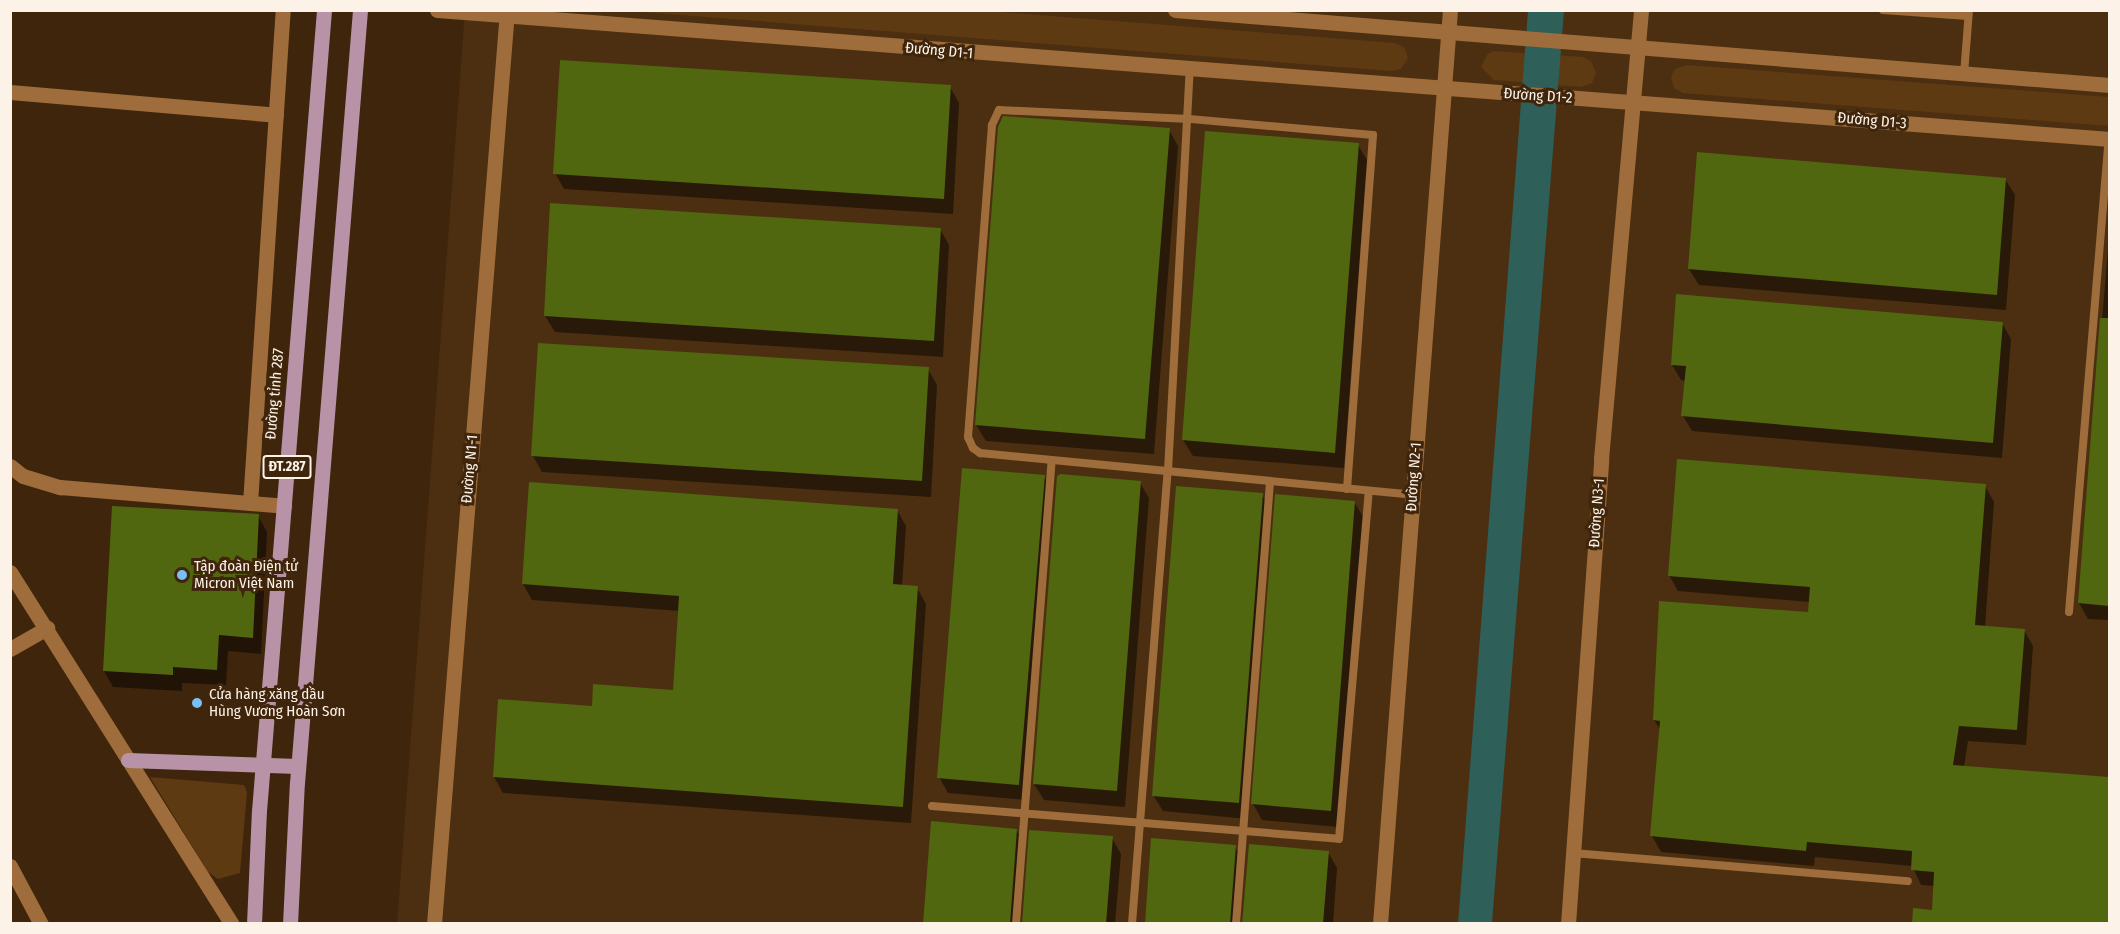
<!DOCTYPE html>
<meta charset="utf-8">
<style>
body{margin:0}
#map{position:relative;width:2120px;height:934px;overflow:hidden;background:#3f250b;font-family:"Fira Sans Condensed",sans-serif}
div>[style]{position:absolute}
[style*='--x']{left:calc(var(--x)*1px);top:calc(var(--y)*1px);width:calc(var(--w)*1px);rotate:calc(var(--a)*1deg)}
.built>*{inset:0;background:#4c2f10}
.green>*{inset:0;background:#5e3a13}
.water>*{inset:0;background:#2e5f58}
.shadow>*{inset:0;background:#0007}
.building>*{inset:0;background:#50660f}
.service>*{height:8px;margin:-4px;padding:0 4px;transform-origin:4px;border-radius:4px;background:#9f6d3c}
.minor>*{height:15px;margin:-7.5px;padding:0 7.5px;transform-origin:7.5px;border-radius:7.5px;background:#9f6d3c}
.tertiary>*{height:15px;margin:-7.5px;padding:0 7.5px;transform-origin:7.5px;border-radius:7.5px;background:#9f6d3c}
.secondary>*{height:15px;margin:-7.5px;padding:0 7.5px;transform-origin:7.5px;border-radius:7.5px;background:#9f6d3c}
.primary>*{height:15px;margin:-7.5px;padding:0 7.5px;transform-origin:7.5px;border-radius:7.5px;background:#b893a7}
.dots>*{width:16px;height:16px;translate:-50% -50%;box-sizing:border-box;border:3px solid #3f250b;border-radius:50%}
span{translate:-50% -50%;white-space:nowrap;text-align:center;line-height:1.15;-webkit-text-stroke:6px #3f250b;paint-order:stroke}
.shield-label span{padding:2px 4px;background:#3f250b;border:2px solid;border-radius:4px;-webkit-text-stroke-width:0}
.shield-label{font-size:14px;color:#fdf2e8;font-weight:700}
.street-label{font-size:15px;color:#fdf2e8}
.poi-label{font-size:15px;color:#fdf2e8}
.left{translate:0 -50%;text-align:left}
.frame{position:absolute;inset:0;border:12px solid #fdf2e8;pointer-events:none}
</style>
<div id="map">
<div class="built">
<i style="clip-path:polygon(465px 11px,2109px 11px,2109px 923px,397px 924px)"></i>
</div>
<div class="green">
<i style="clip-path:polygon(630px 11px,987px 11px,1395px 43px,1404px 47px,1408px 58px,1401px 69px,1391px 71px)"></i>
<i style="clip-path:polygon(1493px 51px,1583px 57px,1591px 61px,1596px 73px,1592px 83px,1581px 87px,1494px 80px,1481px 67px,1487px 55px)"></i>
<i style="clip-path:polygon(1686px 65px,2109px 97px,2109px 126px,1683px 93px,1674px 88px,1671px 77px,1675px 69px)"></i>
<i style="clip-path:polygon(150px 777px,244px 785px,247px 792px,240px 873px,218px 879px,208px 872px)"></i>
</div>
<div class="water">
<i style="clip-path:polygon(1528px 11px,1564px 11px,1492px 923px,1458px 924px)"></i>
</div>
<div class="shadow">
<i style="clip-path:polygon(950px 87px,959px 103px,953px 214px,564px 189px,555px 173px)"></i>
<i style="clip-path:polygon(1169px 130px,1178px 146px,1154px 454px,986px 441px,976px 425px)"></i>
<i style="clip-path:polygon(1358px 145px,1367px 160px,1344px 468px,1193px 456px,1183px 440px)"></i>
<i style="clip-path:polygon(2005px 179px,2015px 195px,2006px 310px,1699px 285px,1689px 269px)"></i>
<i style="clip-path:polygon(2110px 223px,2110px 620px,2088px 619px,2079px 603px)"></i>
<i style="clip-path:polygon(940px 229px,949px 245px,943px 357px,555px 332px,545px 316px)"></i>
<i style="clip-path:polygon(2002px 323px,2011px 339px,2002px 458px,1692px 431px,1683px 416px,1686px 381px,1681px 380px,1672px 365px)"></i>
<i style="clip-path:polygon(928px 369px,937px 385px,931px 497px,542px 472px,533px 456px)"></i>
<i style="clip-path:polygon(1044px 476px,1053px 492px,1027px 800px,948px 793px,939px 777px)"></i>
<i style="clip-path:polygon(1140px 483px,1149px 498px,1125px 807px,1044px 800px,1034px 784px)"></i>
<i style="clip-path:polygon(1985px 486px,1994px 502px,1985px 627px,2024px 630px,2033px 646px,2026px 745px,1968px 741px,1964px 767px,2110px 779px,2110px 924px,1914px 924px,1933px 912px,1935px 886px,1921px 885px,1912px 866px,1815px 857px,1814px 866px,1661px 852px,1652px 836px,1661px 731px,1654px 720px,1809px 614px,1810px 602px,1678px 591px,1669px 575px)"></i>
<i style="clip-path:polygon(1262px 495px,1271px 511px,1248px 819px,1163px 811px,1153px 795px)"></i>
<i style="clip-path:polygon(1354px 502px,1364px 518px,1339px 827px,1262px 820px,1253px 804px)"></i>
<i style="clip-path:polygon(897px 510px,906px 526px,902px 587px,917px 588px,926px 604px,911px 823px,503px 793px,494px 777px,593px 707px,674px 692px,680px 611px,532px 600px,523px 584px)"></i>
<i style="clip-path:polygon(258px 516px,267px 532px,261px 654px,228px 651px,226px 685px,182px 683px,182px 691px,113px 687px,104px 671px)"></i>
<i style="clip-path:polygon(1016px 830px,1026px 846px,1020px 924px,925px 924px)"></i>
<i style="clip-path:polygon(1112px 838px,1121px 854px,1115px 924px,1024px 924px)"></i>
<i style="clip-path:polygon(1235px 847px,1244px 863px,1240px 924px,1146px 924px)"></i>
<i style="clip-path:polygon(1328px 852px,1337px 868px,1333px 924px,1244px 924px)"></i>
</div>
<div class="building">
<i style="clip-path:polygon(560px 60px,951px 85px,944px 199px,553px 174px)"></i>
<i style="clip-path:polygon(1003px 116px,1170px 128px,1145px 439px,975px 425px,998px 127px)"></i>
<i style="clip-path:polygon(1205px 131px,1359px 143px,1335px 453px,1182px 440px)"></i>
<i style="clip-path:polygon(1697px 152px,2006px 178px,1997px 295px,1688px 269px)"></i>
<i style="clip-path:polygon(550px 203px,941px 228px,934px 341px,544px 316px)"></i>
<i style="clip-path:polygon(1676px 294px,2003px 322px,1993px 443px,1681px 416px,1686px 366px,1671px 365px)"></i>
<i style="clip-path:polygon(2100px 318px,2109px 318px,2109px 606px,2078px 603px)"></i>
<i style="clip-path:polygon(538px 343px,929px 367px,922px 481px,531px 456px)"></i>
<i style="clip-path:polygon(1677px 459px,1986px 484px,1975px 625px,2025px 629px,2017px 730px,1959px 726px,1953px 765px,2109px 777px,2109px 924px,1912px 924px,1913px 908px,1932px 910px,1934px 872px,1911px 870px,1912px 851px,1807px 842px,1806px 851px,1650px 836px,1660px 721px,1653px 720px,1659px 601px,1808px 612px,1810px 587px,1668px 576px)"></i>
<i style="clip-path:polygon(962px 468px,1045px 475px,1019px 785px,937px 778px)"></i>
<i style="clip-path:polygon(1060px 474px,1141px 481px,1117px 791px,1033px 784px,1057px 476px)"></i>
<i style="clip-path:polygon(529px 482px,898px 509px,893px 584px,918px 586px,903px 807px,493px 777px,498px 699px,592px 706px,593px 684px,673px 690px,679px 596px,522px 584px)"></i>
<i style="clip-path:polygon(1176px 486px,1263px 493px,1239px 803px,1152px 796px)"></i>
<i style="clip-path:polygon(1275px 494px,1355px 501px,1331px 811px,1251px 804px)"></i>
<i style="clip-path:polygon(112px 506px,259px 514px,253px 638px,219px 635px,217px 670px,173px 667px,173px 675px,103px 671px)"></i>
<i style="clip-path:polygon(931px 821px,1017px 829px,1010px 924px,923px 924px)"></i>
<i style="clip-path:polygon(1029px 830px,1113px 836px,1106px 924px,1022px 924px)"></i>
<i style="clip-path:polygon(1151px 838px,1236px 845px,1230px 924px,1145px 924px)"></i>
<i style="clip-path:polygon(1249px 844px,1329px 851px,1323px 924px,1242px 924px)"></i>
</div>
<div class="service">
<i style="--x:1883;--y:10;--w:85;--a:4"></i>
<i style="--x:1964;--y:74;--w:64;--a:-85.5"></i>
<i style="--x:1347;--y:489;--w:355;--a:-85.8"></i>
<i style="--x:1373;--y:135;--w:185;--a:-175"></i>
<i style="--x:1189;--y:119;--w:190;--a:-177.3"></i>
<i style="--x:999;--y:110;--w:17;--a:115"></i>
<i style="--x:992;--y:125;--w:313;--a:94.4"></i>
<i style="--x:968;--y:437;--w:12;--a:66"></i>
<i style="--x:973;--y:448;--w:9;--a:36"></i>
<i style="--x:980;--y:453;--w:435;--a:5.5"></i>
<i style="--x:2069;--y:612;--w:475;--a:-85.2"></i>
<i style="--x:932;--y:806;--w:408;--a:4.6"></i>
<i style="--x:1339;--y:839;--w:349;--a:-85.1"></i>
<i style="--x:1573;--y:853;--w:336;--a:4.8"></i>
<i style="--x:1016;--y:924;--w:465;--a:-85.6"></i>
<i style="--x:1132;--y:924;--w:454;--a:-85.5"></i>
<i style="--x:1168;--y:471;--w:401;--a:-86.9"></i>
<i style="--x:1236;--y:924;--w:444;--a:-85.6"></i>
</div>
<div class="minor">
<i style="--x:10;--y:92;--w:267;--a:4.9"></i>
<i style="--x:10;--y:466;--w:16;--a:38"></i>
<i style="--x:23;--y:476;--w:39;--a:17"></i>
<i style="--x:60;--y:487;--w:225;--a:4.8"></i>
<i style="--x:250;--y:503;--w:494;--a:-86.2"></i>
<i style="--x:10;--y:649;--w:43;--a:-29.6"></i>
<i style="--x:10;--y:866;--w:66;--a:61.9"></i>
<i style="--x:434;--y:924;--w:917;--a:-85.43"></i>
</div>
<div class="tertiary">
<i style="--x:437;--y:10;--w:1678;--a:4.41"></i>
<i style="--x:1175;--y:10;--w:938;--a:4.59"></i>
<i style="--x:1380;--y:924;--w:917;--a:-85.62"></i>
<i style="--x:1568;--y:924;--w:466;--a:-85.9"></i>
<i style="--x:1601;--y:459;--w:451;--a:-84.9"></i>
</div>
<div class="secondary">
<i style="--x:10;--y:572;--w:416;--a:57.8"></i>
</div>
<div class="primary">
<i style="--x:128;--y:760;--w:170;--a:2"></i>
<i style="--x:254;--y:924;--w:113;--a:-87.5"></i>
<i style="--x:259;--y:811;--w:804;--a:-85.36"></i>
<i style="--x:290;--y:924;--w:141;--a:-87.2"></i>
<i style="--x:297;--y:783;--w:776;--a:-85.34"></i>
</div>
<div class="dots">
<i style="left:182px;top:575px;background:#78bff7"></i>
<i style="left:197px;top:703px;background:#78bff7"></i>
</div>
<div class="shield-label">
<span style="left:287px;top:467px">ĐT.287</span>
</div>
<div class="street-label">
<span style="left:939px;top:51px;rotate:5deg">Đường D1-1</span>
<span style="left:1538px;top:96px;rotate:4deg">Đường D1-2</span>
<span style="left:1872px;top:121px;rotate:5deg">Đường D1-3</span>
<span style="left:275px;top:394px;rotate:-85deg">Đường tỉnh 287</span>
<span style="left:470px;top:469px;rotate:-85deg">Đường N1-1</span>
<span style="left:1414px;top:477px;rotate:-86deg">Đường N2-1</span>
<span style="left:1597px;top:513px;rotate:-86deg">Đường N3-1</span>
</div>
<div class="poi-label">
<span class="left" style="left:194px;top:575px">Tập đoàn Điện tử<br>Micron Việt Nam</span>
<span class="left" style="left:209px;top:703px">Cửa hàng xăng dầu<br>Hùng Vương Hoàn Sơn</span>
</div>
<div class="frame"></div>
</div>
